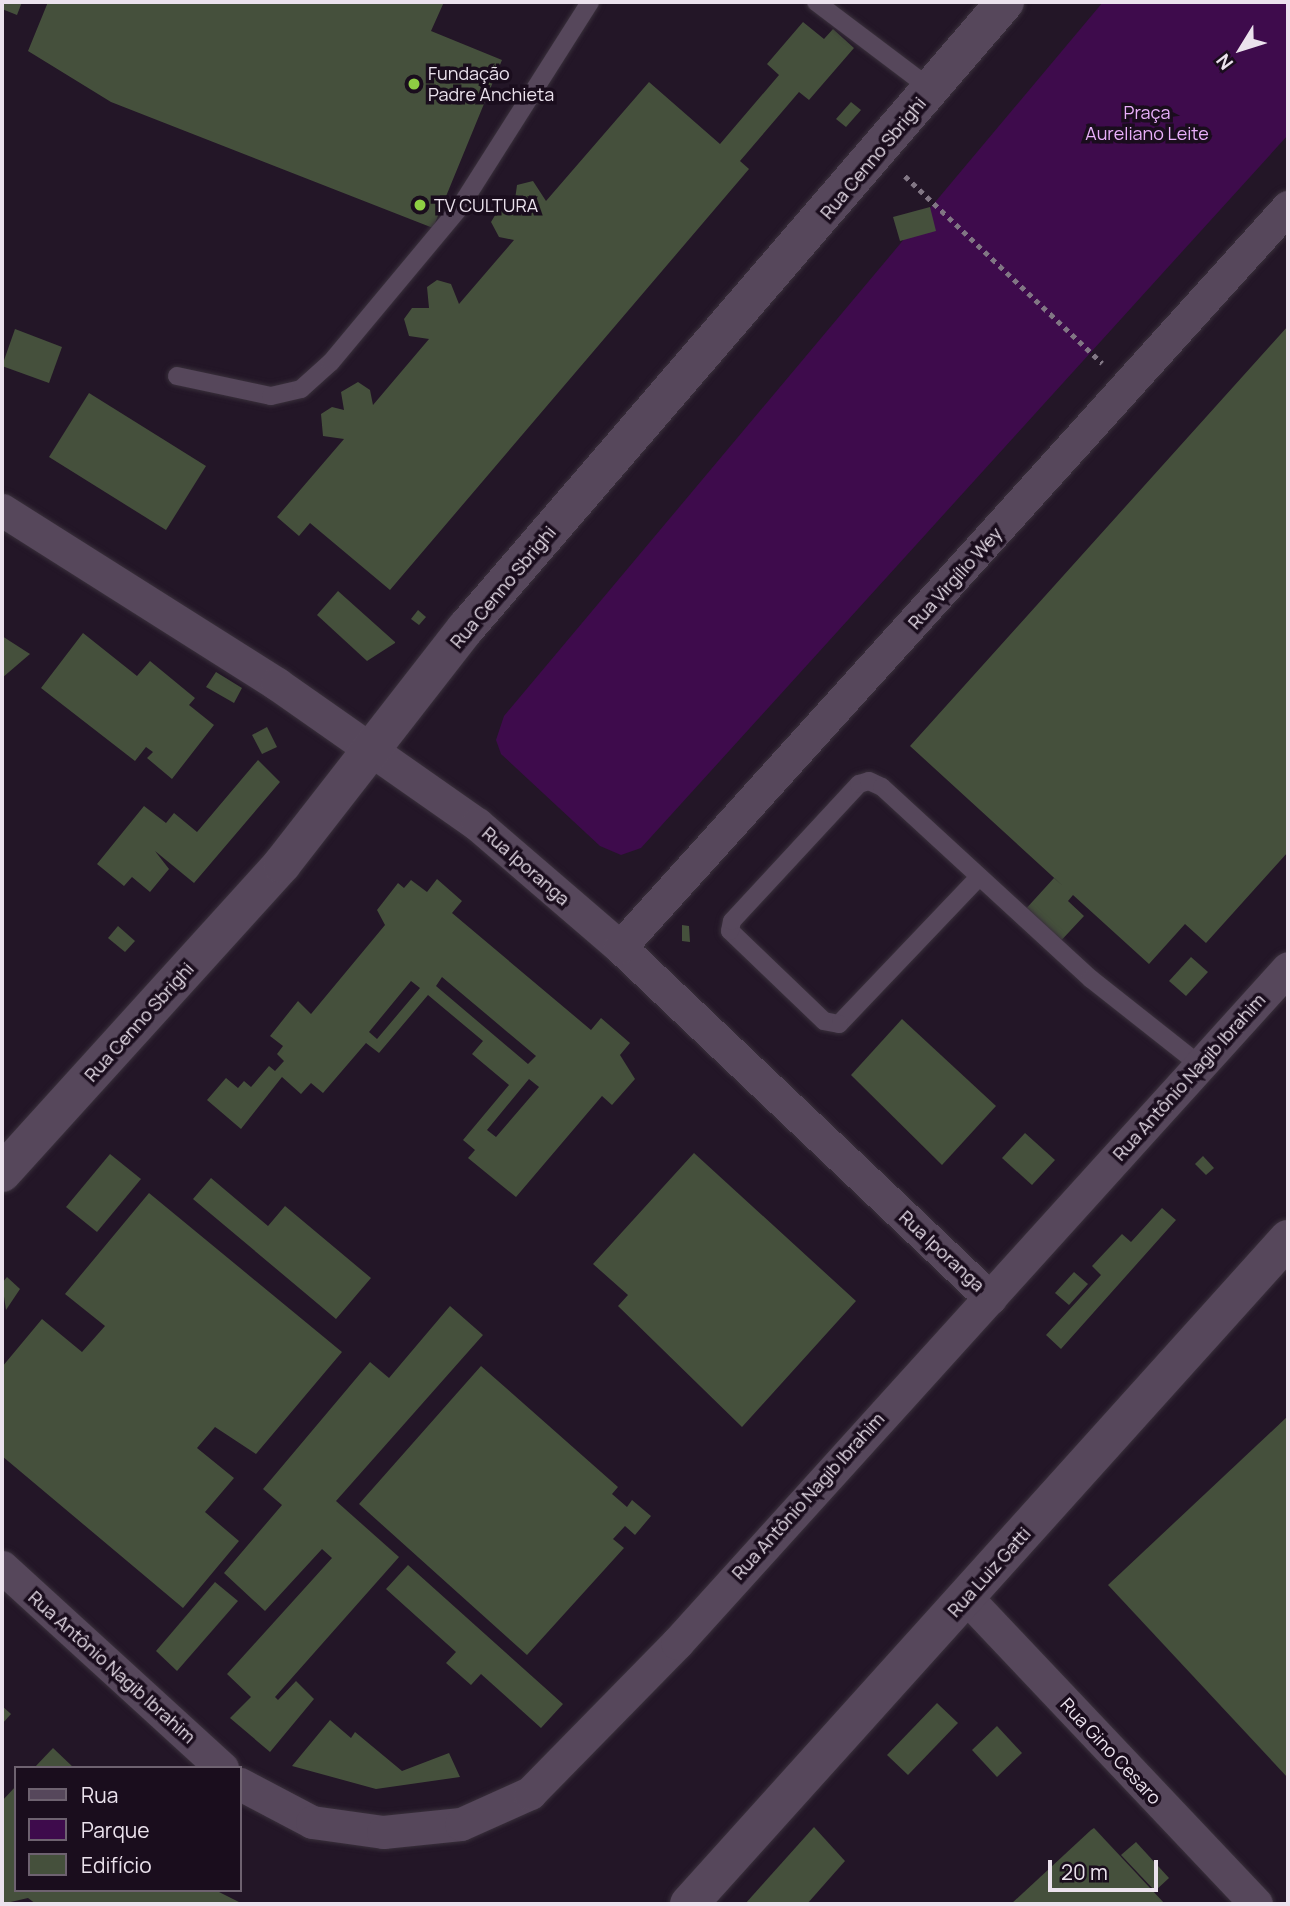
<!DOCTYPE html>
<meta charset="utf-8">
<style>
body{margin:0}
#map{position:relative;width:1290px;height:1906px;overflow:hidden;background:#231627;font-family:Manrope,sans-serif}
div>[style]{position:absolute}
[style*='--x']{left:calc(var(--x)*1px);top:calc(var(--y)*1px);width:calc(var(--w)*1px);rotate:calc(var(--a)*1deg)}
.green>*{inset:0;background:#3e0b4c}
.building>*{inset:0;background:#45503c}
.path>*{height:4.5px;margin-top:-2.25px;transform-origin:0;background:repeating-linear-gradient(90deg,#817684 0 5px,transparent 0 10px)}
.roads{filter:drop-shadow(0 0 2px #39303b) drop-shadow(0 0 2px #39303b)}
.service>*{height:18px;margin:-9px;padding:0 9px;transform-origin:9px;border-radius:9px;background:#56475b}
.minor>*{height:33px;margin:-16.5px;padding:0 16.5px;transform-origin:16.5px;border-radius:16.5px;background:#56475b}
.tertiary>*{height:38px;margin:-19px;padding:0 19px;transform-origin:19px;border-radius:19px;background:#56475b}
.dots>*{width:19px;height:19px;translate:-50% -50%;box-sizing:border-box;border:4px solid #1a0d1d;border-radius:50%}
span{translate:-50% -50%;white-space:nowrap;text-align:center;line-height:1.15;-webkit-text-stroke:7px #1a0d1d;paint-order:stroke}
.poi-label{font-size:18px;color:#ebe2ed}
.left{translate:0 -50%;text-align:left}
.park-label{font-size:18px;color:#e9affa}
.street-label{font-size:18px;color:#ebe2ed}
.frame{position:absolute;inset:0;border:4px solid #ebe2ed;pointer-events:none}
.legend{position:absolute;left:14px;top:1766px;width:228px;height:126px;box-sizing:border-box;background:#1a0d1d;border:2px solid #6e6270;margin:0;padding:9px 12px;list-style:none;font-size:21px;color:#ebe2ed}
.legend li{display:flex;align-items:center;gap:14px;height:35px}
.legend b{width:35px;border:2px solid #6e6270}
.north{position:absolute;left:1206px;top:14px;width:70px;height:70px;-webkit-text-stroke:5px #1a0d1d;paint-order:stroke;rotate:232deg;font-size:19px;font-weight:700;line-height:28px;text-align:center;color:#ebe2ed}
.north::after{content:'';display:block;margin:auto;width:24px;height:32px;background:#ebe2ed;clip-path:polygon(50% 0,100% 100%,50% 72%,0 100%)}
.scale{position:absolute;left:1048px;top:1860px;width:110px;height:32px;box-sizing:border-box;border:4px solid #ebe2ed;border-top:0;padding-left:9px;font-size:21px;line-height:24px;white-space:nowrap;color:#ebe2ed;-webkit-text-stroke:5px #1a0d1d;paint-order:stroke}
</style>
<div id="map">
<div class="green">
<i style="clip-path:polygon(1103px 2px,1288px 2px,1288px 135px,641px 848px,621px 855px,600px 846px,501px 754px,496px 740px,504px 716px)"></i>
</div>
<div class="building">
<i style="clip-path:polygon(2px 2px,22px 2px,17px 15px,2px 9px)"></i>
<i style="clip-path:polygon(48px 2px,444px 2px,431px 31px,502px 60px,433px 228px,111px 102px,28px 51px)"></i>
<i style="clip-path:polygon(803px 22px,824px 39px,833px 29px,854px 48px,809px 100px,799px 92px,740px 161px,749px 169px,390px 590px,310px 523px,299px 536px,277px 517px,344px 439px,323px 436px,321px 414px,332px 407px,344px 410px,341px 392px,358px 382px,370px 390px,373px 405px,429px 339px,409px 336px,404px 319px,412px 308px,429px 308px,427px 287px,437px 280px,451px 284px,459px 304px,514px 240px,499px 237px,491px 222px,500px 207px,514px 207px,517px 185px,533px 181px,546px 201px,649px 82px,720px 144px,779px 75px,767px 64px)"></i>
<i style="clip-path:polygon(851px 102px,861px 110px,846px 127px,836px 119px)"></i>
<i style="clip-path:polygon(930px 207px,936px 231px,900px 241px,893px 217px)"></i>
<i style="clip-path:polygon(1288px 326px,1288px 852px,1206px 943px,1185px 924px,1149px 964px,1073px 895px,1068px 901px,1084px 916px,1056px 946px,1023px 912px,1054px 878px,1063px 886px,910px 746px)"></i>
<i style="clip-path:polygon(15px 329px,62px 347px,49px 383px,2px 366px)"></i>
<i style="clip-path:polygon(89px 393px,206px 466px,166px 530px,49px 457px)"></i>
<i style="clip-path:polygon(338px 591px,395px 642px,395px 643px,367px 661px,317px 615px)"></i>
<i style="clip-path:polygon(418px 610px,426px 617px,419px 625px,411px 619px)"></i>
<i style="clip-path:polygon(83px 633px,137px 676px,150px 661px,195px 698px,189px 705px,214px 725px,172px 779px,147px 758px,153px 752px,146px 747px,135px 761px,41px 688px)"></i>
<i style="clip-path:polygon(2px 636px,30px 654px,2px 678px)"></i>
<i style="clip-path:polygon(216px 672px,242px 688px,234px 703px,206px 687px)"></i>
<i style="clip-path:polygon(267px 727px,277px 747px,262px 754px,252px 735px)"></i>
<i style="clip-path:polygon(258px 760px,280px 782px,194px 883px,155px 851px,169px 869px,150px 892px,132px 877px,124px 886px,97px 864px,144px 806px,166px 823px,174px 813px,197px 832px)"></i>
<i style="clip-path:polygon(evenodd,437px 879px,462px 901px,452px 913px,591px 1030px,601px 1018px,630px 1043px,620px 1055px,635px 1079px,612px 1105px,602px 1096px,516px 1197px,468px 1158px,475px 1150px,463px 1140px,509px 1085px,472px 1054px,483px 1041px,428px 995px,379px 1053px,366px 1043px,323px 1093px,311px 1083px,301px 1094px,282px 1077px,241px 1129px,207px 1100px,226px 1078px,238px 1088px,244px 1081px,251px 1087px,269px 1066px,275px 1071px,284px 1061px,277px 1054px,283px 1046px,270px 1036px,298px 1001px,311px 1014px,385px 925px,377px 910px,398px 883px,404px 888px,411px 880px,427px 892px,437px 879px,442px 977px,536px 1056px,528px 1064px,436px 986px,442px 977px,437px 879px,411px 981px,420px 988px,377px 1039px,369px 1032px,411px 981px,437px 879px,529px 1079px,539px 1087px,496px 1137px,487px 1130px,529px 1079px)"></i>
<i style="clip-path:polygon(682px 925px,689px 926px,690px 942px,682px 941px)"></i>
<i style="clip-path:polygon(118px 926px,135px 941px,125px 952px,108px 938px)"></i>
<i style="clip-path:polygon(1191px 957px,1208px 972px,1186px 996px,1169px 981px)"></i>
<i style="clip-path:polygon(902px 1019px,996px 1106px,942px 1165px,851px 1075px)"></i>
<i style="clip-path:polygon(1025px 1133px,1055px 1160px,1032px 1185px,1002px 1158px)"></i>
<i style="clip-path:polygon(694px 1153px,856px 1301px,742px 1427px,618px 1306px,628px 1295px,593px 1264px)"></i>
<i style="clip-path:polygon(110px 1154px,141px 1179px,97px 1232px,66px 1207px)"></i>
<i style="clip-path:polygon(1203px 1156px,1214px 1168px,1206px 1175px,1195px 1164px)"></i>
<i style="clip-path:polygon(211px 1178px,268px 1226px,285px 1206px,371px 1278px,336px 1319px,193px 1199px)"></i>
<i style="clip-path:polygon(149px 1193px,342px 1352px,256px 1454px,215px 1427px,197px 1448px,234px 1478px,205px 1512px,239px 1541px,183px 1608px,2px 1456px,2px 1367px,42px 1319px,82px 1352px,105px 1326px,65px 1294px)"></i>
<i style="clip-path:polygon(1162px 1208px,1176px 1220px,1061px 1349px,1046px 1335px,1101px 1275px,1092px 1266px,1122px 1234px,1131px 1242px)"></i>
<i style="clip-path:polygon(1074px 1272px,1088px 1284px,1069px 1305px,1055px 1293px)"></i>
<i style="clip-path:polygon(7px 1277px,20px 1289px,6px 1310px,2px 1283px)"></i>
<i style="clip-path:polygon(450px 1306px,483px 1335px,336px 1501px,399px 1557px,275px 1697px,278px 1700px,296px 1681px,314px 1699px,270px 1752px,230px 1718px,251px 1697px,227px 1674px,332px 1558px,322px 1549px,265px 1611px,224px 1573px,282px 1505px,263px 1489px,370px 1362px,389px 1378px)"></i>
<i style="clip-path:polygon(481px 1366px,618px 1487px,612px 1494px,627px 1507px,632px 1500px,651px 1516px,635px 1535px,625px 1526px,613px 1539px,624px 1548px,527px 1655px,359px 1504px)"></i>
<i style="clip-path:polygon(1288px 1416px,1288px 1778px,1108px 1585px)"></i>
<i style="clip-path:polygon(408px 1565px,563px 1704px,541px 1728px,481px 1674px,471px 1685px,446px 1663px,456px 1652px,386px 1589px)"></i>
<i style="clip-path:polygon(215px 1582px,238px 1601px,177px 1671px,156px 1651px)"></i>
<i style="clip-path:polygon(937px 1703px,958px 1723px,908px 1775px,887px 1755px)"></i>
<i style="clip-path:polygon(2px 1706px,11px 1714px,2px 1724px)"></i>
<i style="clip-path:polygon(330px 1720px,351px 1738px,355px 1732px,402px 1771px,449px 1753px,460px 1777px,376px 1789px,292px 1766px)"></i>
<i style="clip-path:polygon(997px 1726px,1022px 1753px,997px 1777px,972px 1750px)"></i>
<i style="clip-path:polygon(53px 1748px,74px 1768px,34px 1768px)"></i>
<i style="clip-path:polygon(16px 1786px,16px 1890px,215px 1890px,243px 1904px,36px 1904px,28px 1898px,2px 1904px,2px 1801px)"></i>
<i style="clip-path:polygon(814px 1827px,845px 1861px,807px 1904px,745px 1904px)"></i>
<i style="clip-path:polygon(1094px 1828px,1165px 1904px,1011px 1904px,1091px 1830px)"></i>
<i style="clip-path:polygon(1136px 1842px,1169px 1878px,1155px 1891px,1121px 1855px)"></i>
</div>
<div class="path">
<i style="--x:905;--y:176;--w:272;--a:43.5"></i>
</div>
<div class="roads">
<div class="service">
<i style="--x:816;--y:2;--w:144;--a:37.1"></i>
<i style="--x:177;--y:376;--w:96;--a:12"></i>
<i style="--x:271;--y:396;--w:31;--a:-13"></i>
<i style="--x:301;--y:389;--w:40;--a:-42"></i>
<i style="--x:331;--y:362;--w:202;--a:-50.2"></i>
<i style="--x:460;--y:207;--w:243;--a:-57.6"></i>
<i style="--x:979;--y:877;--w:203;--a:133.6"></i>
<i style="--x:839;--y:1024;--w:15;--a:-169"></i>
<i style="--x:824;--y:1021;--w:130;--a:-136.2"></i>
<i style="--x:730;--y:931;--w:10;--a:-79"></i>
<i style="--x:732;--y:921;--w:187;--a:-47.2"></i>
<i style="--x:859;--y:784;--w:10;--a:-17"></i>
<i style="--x:869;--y:781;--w:14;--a:25"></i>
<i style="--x:882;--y:787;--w:284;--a:42.6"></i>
<i style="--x:1091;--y:979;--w:139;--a:38.3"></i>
</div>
<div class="minor">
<i style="--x:2;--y:510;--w:325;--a:32.3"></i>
<i style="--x:277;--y:684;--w:244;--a:35"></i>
<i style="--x:477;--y:824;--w:189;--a:40.7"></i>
<i style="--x:620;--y:947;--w:510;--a:43.49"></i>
<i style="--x:620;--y:947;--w:997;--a:-47.93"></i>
<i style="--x:2;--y:1567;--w:298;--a:42.4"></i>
<i style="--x:966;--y:1597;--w:422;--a:46.6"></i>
<i style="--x:240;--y:1784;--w:81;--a:27.8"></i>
<i style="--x:312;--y:1822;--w:72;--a:8"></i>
<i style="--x:383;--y:1832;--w:78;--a:-5.9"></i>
<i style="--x:461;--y:1824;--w:76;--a:-24.2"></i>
<i style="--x:530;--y:1793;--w:210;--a:-45.6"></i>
<i style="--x:677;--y:1643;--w:910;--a:-47.85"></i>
</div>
<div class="tertiary">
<i style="--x:2;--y:1173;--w:417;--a:-47.8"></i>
<i style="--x:282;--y:864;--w:299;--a:-52.1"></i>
<i style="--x:466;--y:628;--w:826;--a:-49.27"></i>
<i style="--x:689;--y:1904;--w:895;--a:-47.99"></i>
</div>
</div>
<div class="dots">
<i style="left:414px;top:84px;background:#8ece43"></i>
<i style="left:420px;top:205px;background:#8ece43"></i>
</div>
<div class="poi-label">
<span class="left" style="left:428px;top:84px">Fundação<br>Padre Anchieta</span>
<span class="left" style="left:434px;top:205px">TV CULTURA</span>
</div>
<div class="park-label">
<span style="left:1147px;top:123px">Praça<br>Aureliano Leite</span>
</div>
<div class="street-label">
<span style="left:873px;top:158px;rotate:-50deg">Rua Cenno Sbrighi</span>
<span style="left:955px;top:578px;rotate:-48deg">Rua Virgílio Wey</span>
<span style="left:503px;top:587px;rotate:-50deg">Rua Cenno Sbrighi</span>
<span style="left:526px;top:866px;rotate:41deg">Rua Iporanga</span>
<span style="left:139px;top:1022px;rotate:-48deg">Rua Cenno Sbrighi</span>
<span style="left:1189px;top:1077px;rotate:-48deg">Rua Antônio Nagib Ibrahim</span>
<span style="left:942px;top:1251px;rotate:43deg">Rua Iporanga</span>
<span style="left:808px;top:1496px;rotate:-48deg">Rua Antônio Nagib Ibrahim</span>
<span style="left:989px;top:1572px;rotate:-48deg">Rua Luiz Gatti</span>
<span style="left:112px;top:1667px;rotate:42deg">Rua Antônio Nagib Ibrahim</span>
<span style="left:1111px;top:1751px;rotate:47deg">Rua Gino Cesaro</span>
</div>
<div class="frame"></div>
<ul class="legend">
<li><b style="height:9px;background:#56475b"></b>Rua</li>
<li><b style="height:19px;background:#3e0b4c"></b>Parque</li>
<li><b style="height:19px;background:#45503c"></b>Edifício</li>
</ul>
<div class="north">N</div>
<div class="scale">20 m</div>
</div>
